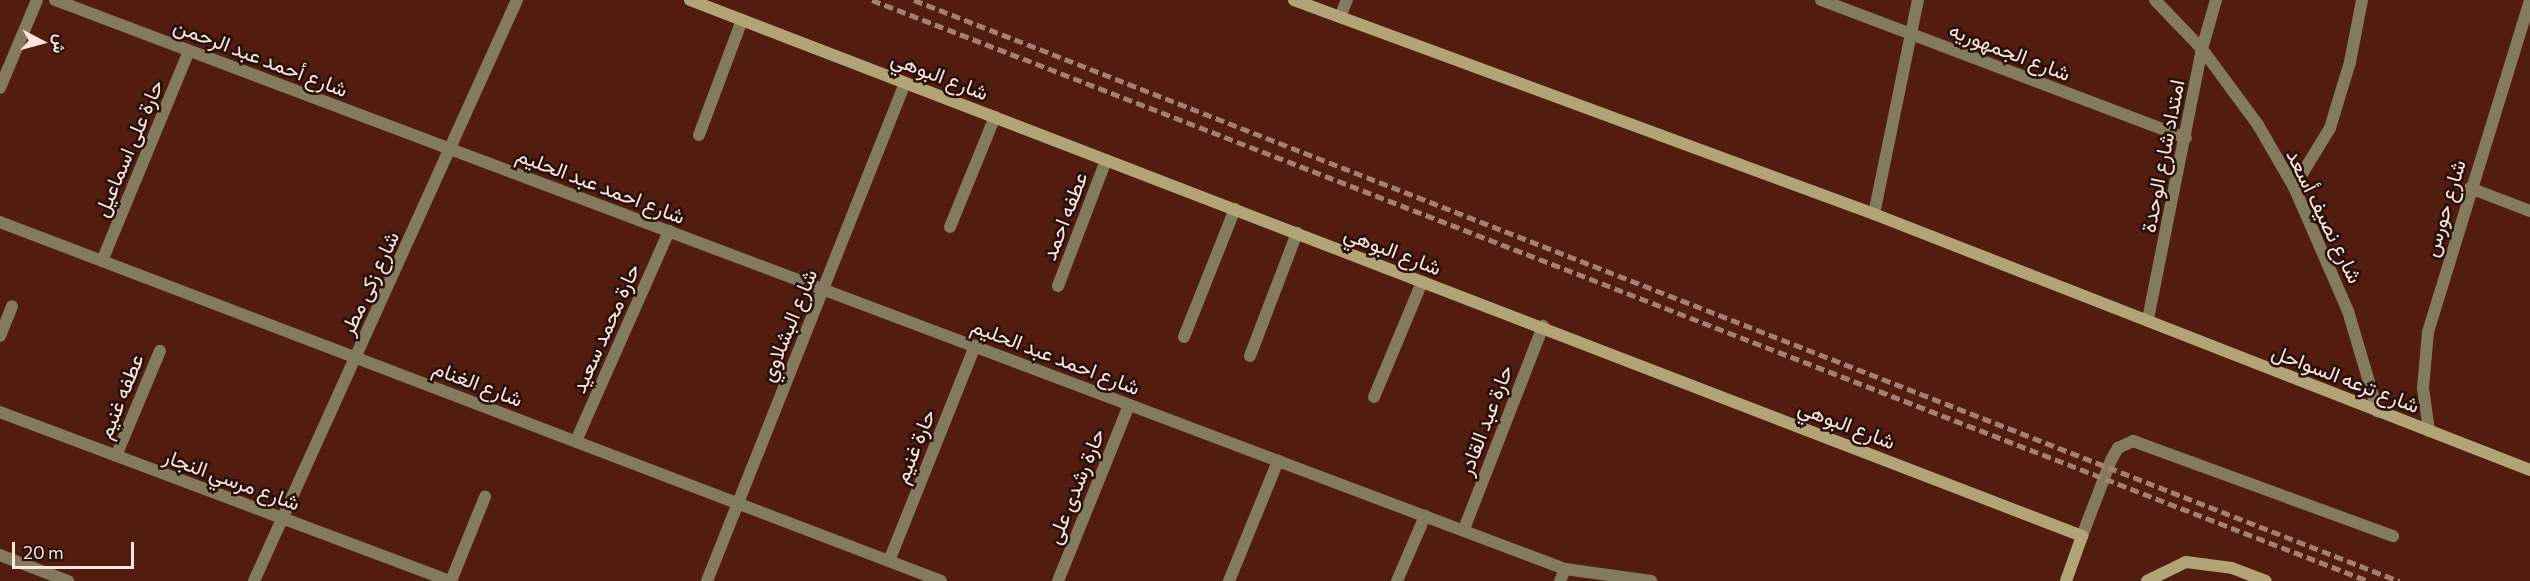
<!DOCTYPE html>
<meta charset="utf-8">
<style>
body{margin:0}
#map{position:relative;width:2530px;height:581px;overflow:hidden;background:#521c0e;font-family:Commissioner,Vazirmatn,sans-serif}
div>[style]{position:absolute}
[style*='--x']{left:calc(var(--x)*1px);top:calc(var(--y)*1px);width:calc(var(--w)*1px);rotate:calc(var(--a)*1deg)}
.lane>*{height:12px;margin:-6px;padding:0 6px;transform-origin:6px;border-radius:6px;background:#827b5e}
.street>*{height:12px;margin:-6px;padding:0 6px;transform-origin:6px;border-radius:6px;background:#827b5e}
.secondary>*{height:12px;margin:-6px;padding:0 6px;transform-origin:6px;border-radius:6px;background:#b1a577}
.rail>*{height:4.5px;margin-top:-2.25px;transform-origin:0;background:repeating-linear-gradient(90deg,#a57f75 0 9px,transparent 0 13.5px)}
span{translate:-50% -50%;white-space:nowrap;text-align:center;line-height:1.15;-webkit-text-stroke:5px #28100a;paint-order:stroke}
.street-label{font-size:21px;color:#fbe5df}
.north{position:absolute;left:12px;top:12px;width:60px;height:60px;-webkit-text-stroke:4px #28100a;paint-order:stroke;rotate:96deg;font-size:16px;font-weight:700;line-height:24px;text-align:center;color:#fbe5df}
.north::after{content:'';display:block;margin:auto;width:21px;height:27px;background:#fbe5df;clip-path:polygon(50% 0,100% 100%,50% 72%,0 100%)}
.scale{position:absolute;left:12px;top:542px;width:122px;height:27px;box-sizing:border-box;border:3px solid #fbe5df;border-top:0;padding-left:8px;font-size:18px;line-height:21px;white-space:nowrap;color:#fbe5df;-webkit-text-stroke:4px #28100a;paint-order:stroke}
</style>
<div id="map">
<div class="lane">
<i style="--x:2082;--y:536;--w:81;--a:-69.1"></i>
<i style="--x:2111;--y:460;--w:14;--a:-60"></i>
<i style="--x:2118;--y:448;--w:17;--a:-25"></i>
<i style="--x:2133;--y:441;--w:277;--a:20.1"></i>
</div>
<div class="street">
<i style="--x:55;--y:0;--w:1614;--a:20.65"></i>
<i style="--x:1565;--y:569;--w:87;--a:7.9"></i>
<i style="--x:1821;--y:0;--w:390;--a:20.7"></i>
<i style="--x:2155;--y:0;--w:68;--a:46.2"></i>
<i style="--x:2202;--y:49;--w:94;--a:53.6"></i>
<i style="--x:2258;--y:125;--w:72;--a:59.9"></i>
<i style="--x:2294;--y:187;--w:135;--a:66.5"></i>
<i style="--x:2348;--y:311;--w:105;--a:73.5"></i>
<i style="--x:1340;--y:17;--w:18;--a:-68"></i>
<i style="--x:0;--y:88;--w:95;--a:-67.2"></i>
<i style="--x:699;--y:135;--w:123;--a:-69.5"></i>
<i style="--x:2294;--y:187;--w:69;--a:-58.6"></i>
<i style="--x:2330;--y:128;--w:69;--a:-73.1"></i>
<i style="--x:2350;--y:62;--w:63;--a:-79"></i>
<i style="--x:2470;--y:188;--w:64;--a:21"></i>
<i style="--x:1874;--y:214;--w:218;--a:-78.4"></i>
<i style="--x:0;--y:222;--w:1007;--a:20.88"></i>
<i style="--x:950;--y:227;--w:119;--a:-67.8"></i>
<i style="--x:102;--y:261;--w:227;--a:-67.5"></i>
<i style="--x:1058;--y:286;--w:135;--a:-69.1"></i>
<i style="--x:2148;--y:319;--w:275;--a:-78.7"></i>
<i style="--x:2202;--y:49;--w:51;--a:-74.1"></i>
<i style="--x:0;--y:336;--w:32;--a:-68"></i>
<i style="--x:1184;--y:337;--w:138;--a:-68.3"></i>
<i style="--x:1250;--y:356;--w:132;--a:-69.1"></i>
<i style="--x:1374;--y:397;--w:125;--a:-67.3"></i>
<i style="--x:0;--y:412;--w:481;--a:20.6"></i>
<i style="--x:2429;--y:431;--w:43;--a:-97.9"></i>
<i style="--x:2423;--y:388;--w:56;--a:-84.9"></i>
<i style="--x:2428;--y:332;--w:346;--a:-72.9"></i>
<i style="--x:576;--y:441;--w:230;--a:-66.1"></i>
<i style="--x:116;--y:456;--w:114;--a:-67.3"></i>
<i style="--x:1464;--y:529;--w:218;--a:-68.7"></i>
<i style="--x:0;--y:555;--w:73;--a:20.9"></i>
<i style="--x:889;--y:561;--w:232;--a:-68.2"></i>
<i style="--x:254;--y:581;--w:638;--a:-65.65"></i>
<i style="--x:451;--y:581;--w:91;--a:-68"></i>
<i style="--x:707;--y:581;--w:536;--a:-68.32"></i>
<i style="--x:1058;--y:581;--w:190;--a:-68"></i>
<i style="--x:1229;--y:581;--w:130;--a:-67.8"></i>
<i style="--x:1397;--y:581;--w:71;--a:-66.7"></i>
<i style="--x:1560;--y:581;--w:13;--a:-67"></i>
</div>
<div class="secondary">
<i style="--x:690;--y:0;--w:1492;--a:21.06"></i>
<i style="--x:2082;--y:536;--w:48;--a:109.6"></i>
<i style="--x:1294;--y:0;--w:618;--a:20.25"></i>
<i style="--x:1874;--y:214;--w:704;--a:21.32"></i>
<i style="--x:2147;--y:581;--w:43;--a:-26"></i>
<i style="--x:2186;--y:562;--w:46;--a:7.4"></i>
<i style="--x:2232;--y:568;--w:36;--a:21"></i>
</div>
<div class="rail">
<i style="--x:872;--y:0;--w:1605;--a:21.22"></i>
<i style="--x:914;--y:0;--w:1595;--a:21.37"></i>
</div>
<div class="street-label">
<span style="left:2010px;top:51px;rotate:21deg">شارع الجمهوريه</span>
<span style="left:261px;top:57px;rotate:21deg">شارع أحمد عبد الرحمن</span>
<span style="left:940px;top:75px;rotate:21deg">شارع البوهي</span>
<span style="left:128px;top:148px;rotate:-67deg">حارة على اسماعيل</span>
<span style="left:2162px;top:156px;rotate:-79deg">امتداد شارع الوحدة</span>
<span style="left:601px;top:185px;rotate:21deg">شارع احمد عبد الحليم</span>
<span style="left:2444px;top:208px;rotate:-73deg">شارع حورس</span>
<span style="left:1064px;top:216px;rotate:-69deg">عطفه احمد</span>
<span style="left:2325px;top:216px;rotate:64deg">شارع نصيف أسعد</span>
<span style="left:1393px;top:250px;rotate:21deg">شارع البوهي</span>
<span style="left:369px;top:283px;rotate:-65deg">شارع زكى مطر</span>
<span style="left:788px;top:325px;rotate:-68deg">شارع البشلاوي</span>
<span style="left:605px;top:328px;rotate:-66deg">حارة محمد سعيد</span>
<span style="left:1056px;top:356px;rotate:21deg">شارع احمد عبد الحليم</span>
<span style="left:2346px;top:378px;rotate:21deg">شارع ترعه السواحل</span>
<span style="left:478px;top:383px;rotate:21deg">شارع الغنام</span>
<span style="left:120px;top:396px;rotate:-68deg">عطفه غنيم</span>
<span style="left:1485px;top:420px;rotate:-69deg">حارة عبد القادر</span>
<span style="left:1847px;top:424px;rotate:21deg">شارع البوهي</span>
<span style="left:914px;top:446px;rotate:-68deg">حارة غنيم</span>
<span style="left:232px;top:479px;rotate:20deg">شارع مرسي النجار</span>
<span style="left:1075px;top:486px;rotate:-68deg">حارة رشدى على</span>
</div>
<div class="north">ش</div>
<div class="scale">20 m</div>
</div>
